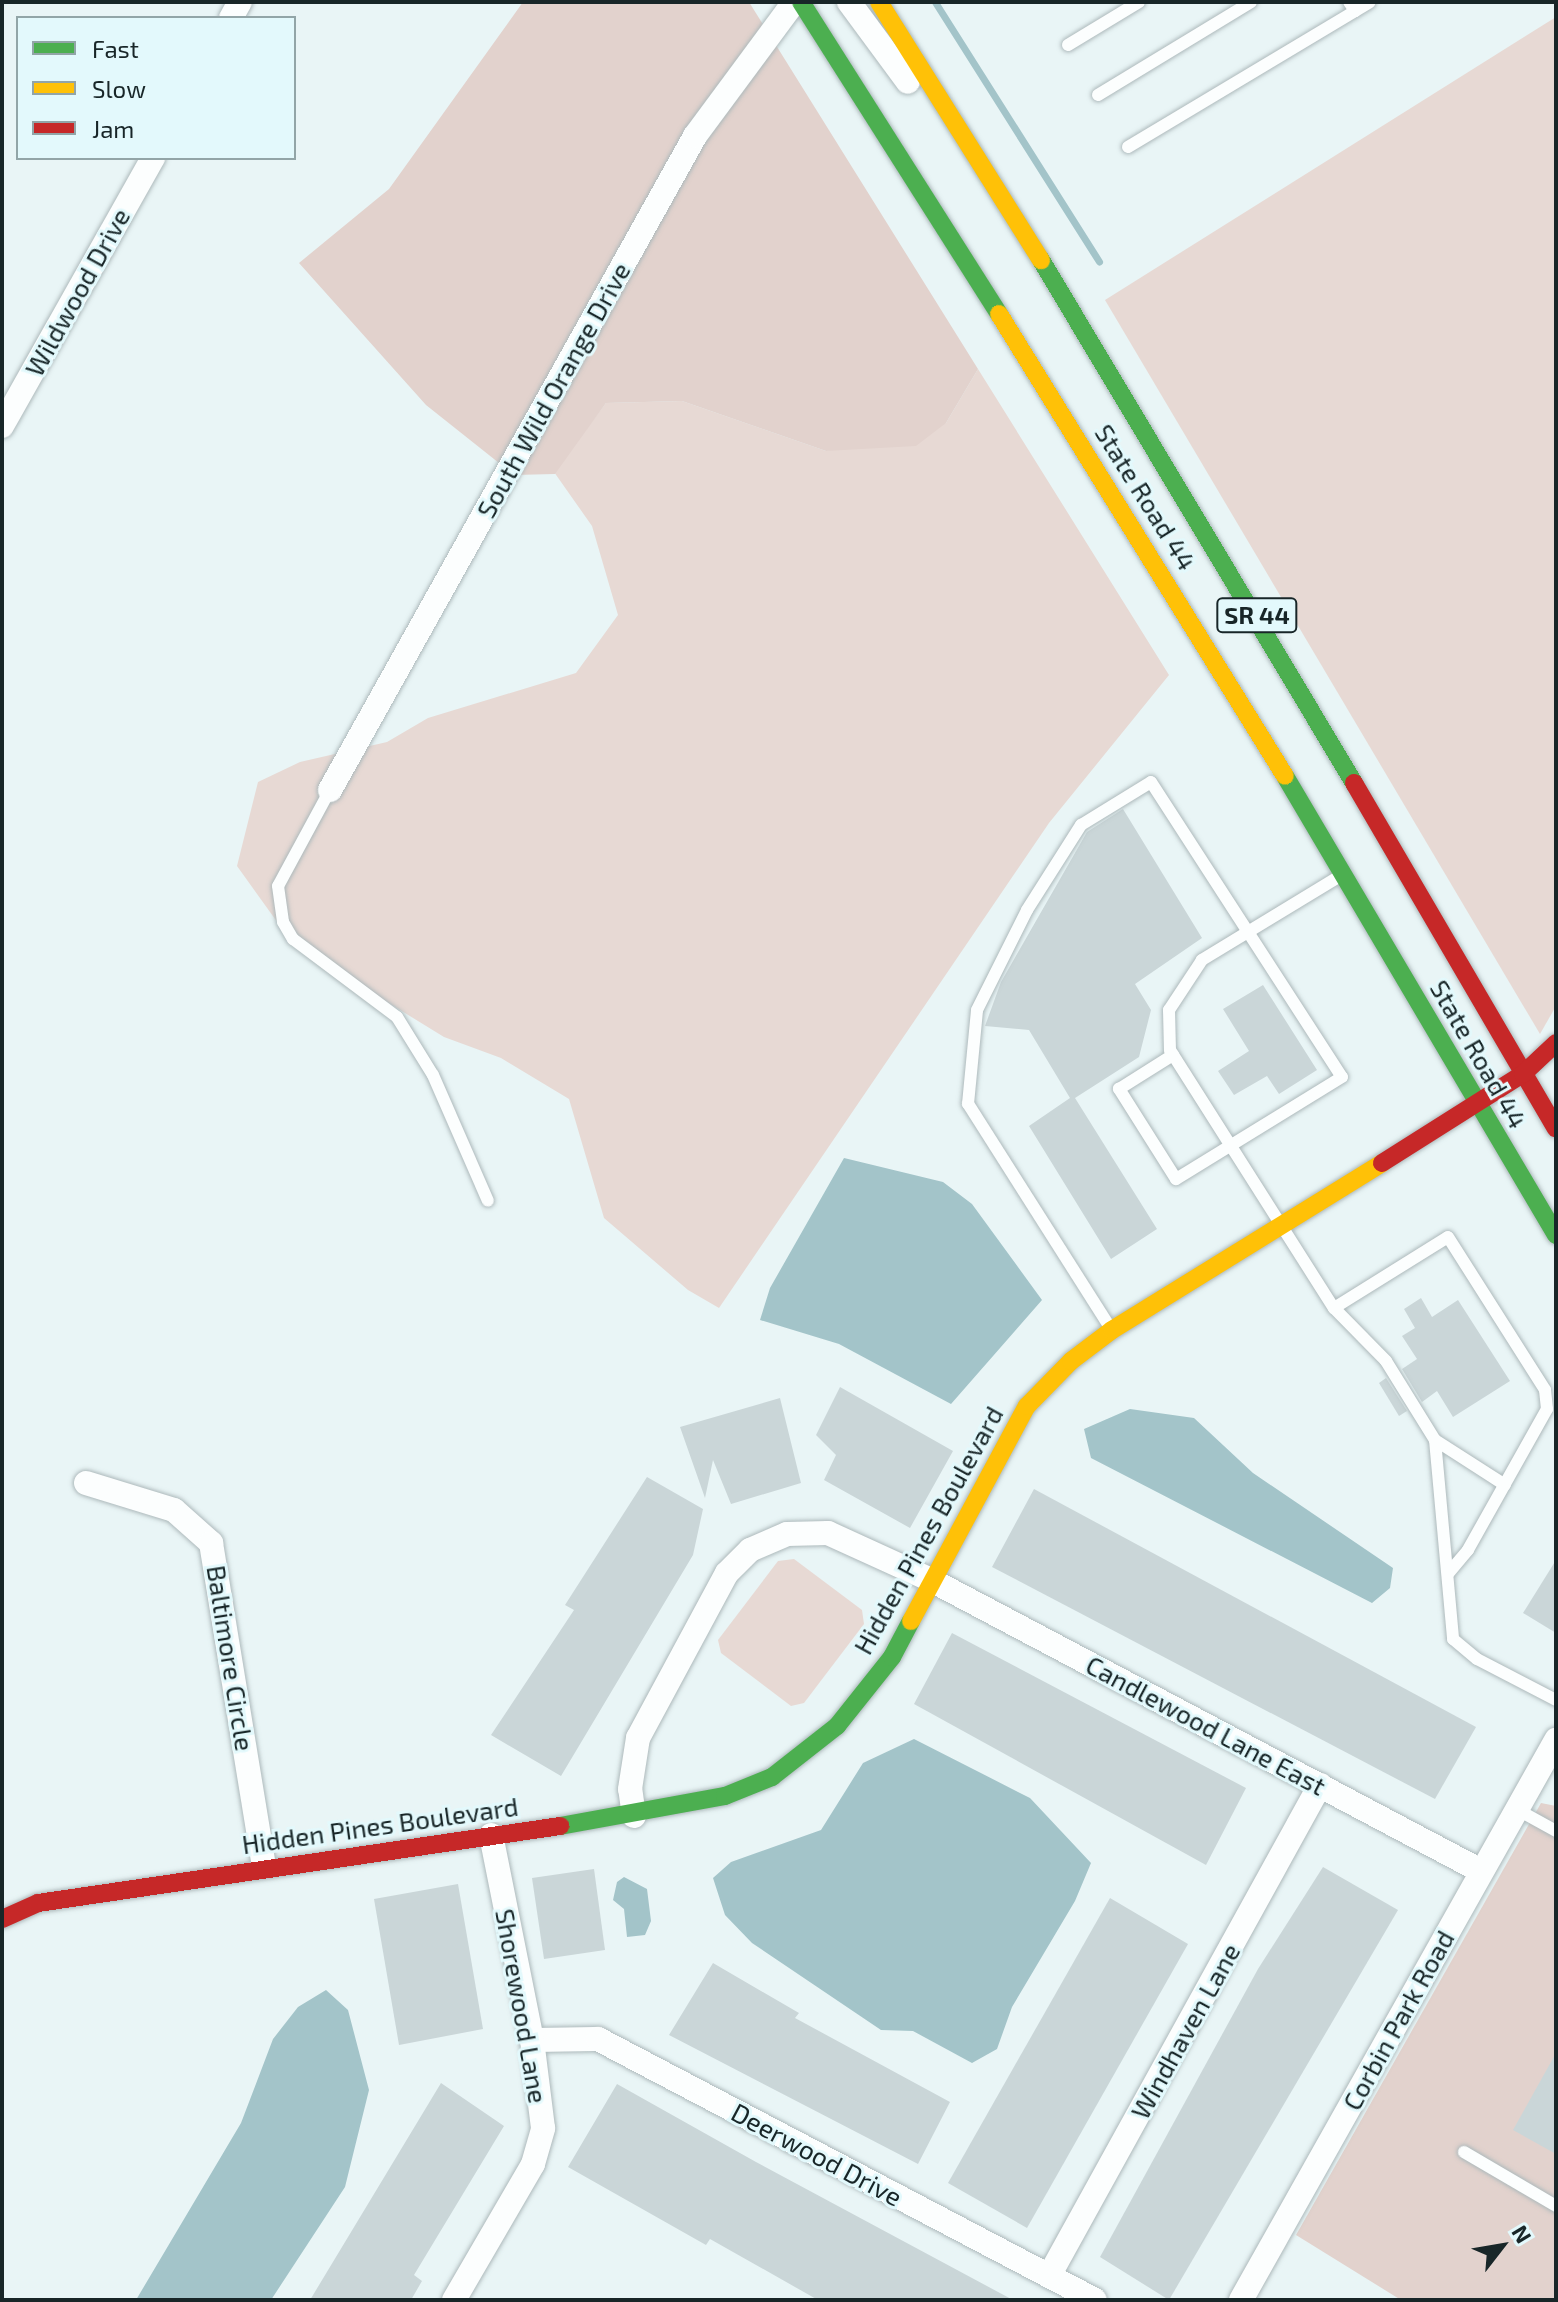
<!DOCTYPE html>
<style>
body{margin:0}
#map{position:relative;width:1558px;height:2302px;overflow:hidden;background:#e9f5f6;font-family:"Exo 2",sans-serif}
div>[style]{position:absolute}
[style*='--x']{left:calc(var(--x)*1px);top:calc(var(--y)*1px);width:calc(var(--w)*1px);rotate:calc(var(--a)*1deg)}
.green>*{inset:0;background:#e7d9d4}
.forest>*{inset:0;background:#e2d2cd}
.water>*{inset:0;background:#a3c4c9}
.stream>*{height:7px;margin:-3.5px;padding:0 3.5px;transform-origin:3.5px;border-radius:3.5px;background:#a3c4c9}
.building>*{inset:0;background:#cad6d8}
.roads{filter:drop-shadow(0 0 2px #adb9bb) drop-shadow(0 0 2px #adb9bb)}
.lane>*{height:12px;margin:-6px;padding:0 6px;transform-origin:6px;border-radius:6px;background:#fcfefe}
.street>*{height:24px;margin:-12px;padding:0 12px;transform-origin:12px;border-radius:12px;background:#fcfefe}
.fast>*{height:18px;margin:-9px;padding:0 9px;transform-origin:9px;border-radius:9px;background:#4caf50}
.slow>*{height:18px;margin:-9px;padding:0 9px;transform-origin:9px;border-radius:9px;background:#ffc107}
.jam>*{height:18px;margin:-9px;padding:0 9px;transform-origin:9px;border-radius:9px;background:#c62828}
span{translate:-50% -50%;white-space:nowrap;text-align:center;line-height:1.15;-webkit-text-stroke:6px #e3f9fc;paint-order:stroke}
.shield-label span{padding:2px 6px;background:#e3f9fc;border:2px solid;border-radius:6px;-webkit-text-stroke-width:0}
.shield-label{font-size:24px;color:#182628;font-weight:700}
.street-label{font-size:26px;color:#182628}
.frame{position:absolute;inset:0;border:4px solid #182628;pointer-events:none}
.legend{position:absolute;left:16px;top:16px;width:280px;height:144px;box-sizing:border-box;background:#e3f9fc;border:2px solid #92a5a7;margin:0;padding:10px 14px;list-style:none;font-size:24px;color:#182628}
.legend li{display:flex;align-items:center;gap:16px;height:40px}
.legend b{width:40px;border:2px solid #92a5a7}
.north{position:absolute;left:1462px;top:2206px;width:80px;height:80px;-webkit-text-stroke:6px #e3f9fc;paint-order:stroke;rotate:59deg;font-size:22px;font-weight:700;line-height:32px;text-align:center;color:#182628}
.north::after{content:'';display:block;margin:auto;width:28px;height:36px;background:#182628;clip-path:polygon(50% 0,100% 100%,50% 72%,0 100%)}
</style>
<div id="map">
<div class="green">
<i style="clip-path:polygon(1556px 17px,1556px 1006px,1540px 1034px,1105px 300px)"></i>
<i style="clip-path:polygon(978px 369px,1169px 675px,1049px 823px,719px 1308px,688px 1290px,604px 1218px,569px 1099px,501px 1058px,444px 1037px,322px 962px,275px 919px,237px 866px,258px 782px,300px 762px,387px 742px,428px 718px,576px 673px,618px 615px,592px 526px,554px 472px,606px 403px,682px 401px,826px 451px,946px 423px)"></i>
<i style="clip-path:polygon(794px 1559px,862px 1610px,864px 1624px,804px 1703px,791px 1706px,721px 1653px,718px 1640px,778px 1561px)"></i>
</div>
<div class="forest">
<i style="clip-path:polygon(523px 2px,749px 2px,978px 369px,946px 423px,916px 446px,826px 451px,682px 401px,606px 403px,555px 474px,514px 475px,426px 405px,299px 263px,389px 189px)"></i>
<i style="clip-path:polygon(1541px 1803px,1556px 1806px,1556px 2300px,1401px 2300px,1296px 2235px)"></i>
</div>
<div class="water">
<i style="clip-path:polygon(844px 1158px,943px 1182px,972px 1204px,1042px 1300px,951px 1404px,839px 1344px,760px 1320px,770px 1288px)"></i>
<i style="clip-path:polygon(1130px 1409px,1194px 1418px,1253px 1473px,1393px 1568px,1390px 1588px,1372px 1603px,1091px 1458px,1084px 1429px)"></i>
<i style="clip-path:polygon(914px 1739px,1030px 1798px,1091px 1863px,1075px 1901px,1012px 2007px,997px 2049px,972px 2063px,913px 2031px,881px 2030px,752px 1943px,725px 1915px,713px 1878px,731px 1862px,821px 1830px,863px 1763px)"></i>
<i style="clip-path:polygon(624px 1877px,647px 1889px,651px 1921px,645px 1935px,627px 1937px,624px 1909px,613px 1900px,617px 1882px)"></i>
<i style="clip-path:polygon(326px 1990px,348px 2010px,369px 2090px,345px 2187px,271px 2300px,136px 2300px,241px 2123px,273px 2039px,298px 2007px)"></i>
</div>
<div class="stream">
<i style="--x:935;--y:2;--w:307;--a:57.7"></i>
</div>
<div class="building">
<i style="clip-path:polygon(1123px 809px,1202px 938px,1135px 984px,1151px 1010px,1139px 1057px,1075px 1098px,1157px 1229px,1111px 1259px,1029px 1126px,1070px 1098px,1029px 1030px,985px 1026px,1001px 982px,1087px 832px)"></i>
<i style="clip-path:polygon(1263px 985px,1317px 1070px,1279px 1094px,1267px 1076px,1234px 1095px,1218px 1071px,1249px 1051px,1223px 1009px)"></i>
<i style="clip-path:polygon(1421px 1298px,1432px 1317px,1458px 1300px,1510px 1381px,1453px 1417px,1437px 1391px,1422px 1402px,1402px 1369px,1417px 1359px,1402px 1336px,1415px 1328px,1404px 1309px)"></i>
<i style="clip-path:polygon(1386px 1378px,1407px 1411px,1399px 1416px,1379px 1383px)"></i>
<i style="clip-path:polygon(840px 1387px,953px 1451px,910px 1528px,824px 1480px,836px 1455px,816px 1435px)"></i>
<i style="clip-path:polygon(780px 1398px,801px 1483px,731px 1504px,713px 1460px,705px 1498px,680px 1427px)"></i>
<i style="clip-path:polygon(647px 1477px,703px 1509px,693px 1555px,561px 1776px,491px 1735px,574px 1610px,565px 1605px)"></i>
<i style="clip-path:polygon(1034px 1489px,1476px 1727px,1435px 1799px,992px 1567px)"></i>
<i style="clip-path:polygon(1556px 1560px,1556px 1633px,1523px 1613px)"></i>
<i style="clip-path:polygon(952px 1633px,1246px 1788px,1206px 1865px,914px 1704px)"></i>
<i style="clip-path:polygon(1323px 1867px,1398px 1910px,1169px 2300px,1100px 2257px,1258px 1969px)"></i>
<i style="clip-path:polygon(594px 1869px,605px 1950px,544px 1959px,532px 1878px)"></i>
<i style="clip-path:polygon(458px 1884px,483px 2029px,399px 2045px,374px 1899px)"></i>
<i style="clip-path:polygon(1110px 1898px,1188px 1944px,1027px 2228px,948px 2183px)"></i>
<i style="clip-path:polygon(713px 1963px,799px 2013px,795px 2018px,950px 2102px,918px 2164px,669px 2035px)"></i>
<i style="clip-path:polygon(1556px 2053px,1556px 2154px,1513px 2130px)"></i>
<i style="clip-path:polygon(441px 2083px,504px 2126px,414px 2275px,422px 2281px,411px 2300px,310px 2300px)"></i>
<i style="clip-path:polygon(617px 2084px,756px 2162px,1013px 2300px,818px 2300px,710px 2239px,706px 2245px,568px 2167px)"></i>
</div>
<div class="roads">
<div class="lane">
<i style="--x:1349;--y:2;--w:11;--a:56"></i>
<i style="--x:1355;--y:11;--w:17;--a:-31"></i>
<i style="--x:1068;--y:45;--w:83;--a:-31.2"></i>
<i style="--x:1098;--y:95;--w:179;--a:-31.3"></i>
<i style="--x:1128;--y:147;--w:265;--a:-30.9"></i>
<i style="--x:330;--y:790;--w:109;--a:118.4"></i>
<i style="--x:278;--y:886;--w:36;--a:82"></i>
<i style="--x:283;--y:922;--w:20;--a:60"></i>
<i style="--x:293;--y:939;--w:130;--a:36.9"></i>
<i style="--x:397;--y:1017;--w:68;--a:58.2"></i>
<i style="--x:433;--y:1075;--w:137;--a:66.4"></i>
<i style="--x:1340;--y:876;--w:162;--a:148.7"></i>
<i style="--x:1202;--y:960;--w:60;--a:123.4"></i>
<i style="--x:1169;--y:1010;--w:40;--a:88.6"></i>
<i style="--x:1170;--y:1050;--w:306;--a:57.6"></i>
<i style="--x:1334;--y:1308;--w:74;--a:45.5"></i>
<i style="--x:1386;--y:1361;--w:93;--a:58.2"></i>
<i style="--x:1435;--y:1440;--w:83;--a:32.7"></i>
<i style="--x:1334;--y:1308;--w:134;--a:-31.9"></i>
<i style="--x:1448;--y:1237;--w:181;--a:57.6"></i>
<i style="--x:1545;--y:1390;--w:19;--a:84"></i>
<i style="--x:1547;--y:1409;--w:162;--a:119.3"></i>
<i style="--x:1468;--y:1550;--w:30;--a:130"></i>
<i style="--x:1111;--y:1329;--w:267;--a:-122.4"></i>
<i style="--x:968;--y:1104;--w:94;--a:-84.5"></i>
<i style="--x:977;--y:1010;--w:112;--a:-63.4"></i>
<i style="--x:1027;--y:910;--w:101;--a:-57.6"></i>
<i style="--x:1081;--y:825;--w:82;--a:-31.6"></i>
<i style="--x:1151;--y:782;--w:351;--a:57.1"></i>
<i style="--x:1342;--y:1077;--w:195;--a:148.4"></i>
<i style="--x:1176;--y:1179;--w:107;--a:-122.3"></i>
<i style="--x:1119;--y:1089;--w:64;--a:-32.2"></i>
<i style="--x:1435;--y:1440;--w:200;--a:84.8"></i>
<i style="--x:1453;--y:1639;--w:31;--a:40"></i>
<i style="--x:1477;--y:1659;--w:89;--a:27.4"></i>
<i style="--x:1516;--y:1809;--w:46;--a:28.8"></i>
<i style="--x:1464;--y:2152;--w:107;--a:30.4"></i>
</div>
<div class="street">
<i style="--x:849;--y:2;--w:99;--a:53.6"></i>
<i style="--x:231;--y:18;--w:18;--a:-61"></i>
<i style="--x:2;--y:426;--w:308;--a:-60.6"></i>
<i style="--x:330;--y:790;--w:749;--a:-60.83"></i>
<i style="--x:695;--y:136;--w:167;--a:-53.5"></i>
<i style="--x:86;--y:1483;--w:92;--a:17.1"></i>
<i style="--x:174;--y:1510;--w:50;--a:41.7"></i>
<i style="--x:211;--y:1543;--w:327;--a:80.7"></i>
<i style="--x:634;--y:1816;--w:27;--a:-98"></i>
<i style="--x:630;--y:1789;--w:52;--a:-81.1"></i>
<i style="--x:638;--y:1738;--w:187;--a:-61.7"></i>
<i style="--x:727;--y:1573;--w:33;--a:-45"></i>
<i style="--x:750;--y:1550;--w:40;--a:-23.4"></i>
<i style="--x:787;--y:1534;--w:41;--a:-1.4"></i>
<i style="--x:828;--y:1533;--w:113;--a:24.5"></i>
<i style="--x:931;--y:1580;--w:622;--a:27.88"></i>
<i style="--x:532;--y:2040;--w:66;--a:-0.9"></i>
<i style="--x:598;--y:2039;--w:561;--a:27.71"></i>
<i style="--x:1049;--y:2276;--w:561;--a:-61.1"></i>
<i style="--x:454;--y:2300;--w:157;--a:-59.8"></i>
<i style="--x:533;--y:2164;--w:37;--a:-74"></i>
<i style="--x:543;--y:2128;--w:89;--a:-97.1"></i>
<i style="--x:532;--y:2040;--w:209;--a:-101.3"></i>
<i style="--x:1241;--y:2300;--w:643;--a:-60.64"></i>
</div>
<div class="fast">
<i style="--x:801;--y:2;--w:370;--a:57.6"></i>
<i style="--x:1041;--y:260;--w:610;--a:59.1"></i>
<i style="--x:1285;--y:776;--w:533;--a:59.44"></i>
<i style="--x:560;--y:1826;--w:168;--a:-10.3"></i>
<i style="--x:725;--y:1796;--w:51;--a:-22"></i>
<i style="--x:772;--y:1777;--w:83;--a:-38.1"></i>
<i style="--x:837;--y:1726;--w:88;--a:-51.4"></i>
<i style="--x:892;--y:1657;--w:41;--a:-62.2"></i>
</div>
<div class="slow">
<i style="--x:879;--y:2;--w:305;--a:57.9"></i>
<i style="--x:999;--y:314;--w:543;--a:58.24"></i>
<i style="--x:911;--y:1621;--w:244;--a:-61.7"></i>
<i style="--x:1027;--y:1406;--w:63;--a:-45.6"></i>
<i style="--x:1071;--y:1361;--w:51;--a:-37.1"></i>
<i style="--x:1112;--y:1330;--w:317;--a:-31.7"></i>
</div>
<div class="jam">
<i style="--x:1354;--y:783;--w:400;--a:59.7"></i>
<i style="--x:1382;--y:1163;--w:167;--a:-32.3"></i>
<i style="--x:1523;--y:1074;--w:45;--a:-43.2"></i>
<i style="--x:2;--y:1919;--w:39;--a:-24"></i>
<i style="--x:38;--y:1903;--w:528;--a:-8.39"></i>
</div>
</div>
<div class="shield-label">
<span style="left:1257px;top:615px">SR 44</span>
</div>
<div class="street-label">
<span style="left:77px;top:292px;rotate:-61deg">Wildwood Drive</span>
<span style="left:553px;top:390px;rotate:-61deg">South Wild Orange Drive</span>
<span style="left:1146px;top:497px;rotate:58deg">State Road 44</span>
<span style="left:1479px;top:1054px;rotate:60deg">State Road 44</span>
<span style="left:928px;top:1530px;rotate:-61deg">Hidden Pines Boulevard</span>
<span style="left:231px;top:1658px;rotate:81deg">Baltimore Circle</span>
<span style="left:1206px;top:1725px;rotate:28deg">Candlewood Lane East</span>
<span style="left:380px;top:1825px;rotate:-8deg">Hidden Pines Boulevard</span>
<span style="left:522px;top:2006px;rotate:80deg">Shorewood Lane</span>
<span style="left:1398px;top:2020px;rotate:-61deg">Corbin Park Road</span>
<span style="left:1185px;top:2031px;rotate:-61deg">Windhaven Lane</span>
<span style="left:817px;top:2154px;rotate:28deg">Deerwood Drive</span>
</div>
<div class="frame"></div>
<ul class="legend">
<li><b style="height:10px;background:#4caf50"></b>Fast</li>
<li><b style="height:10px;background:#ffc107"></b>Slow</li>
<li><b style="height:10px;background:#c62828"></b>Jam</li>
</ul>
<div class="north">N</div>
</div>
